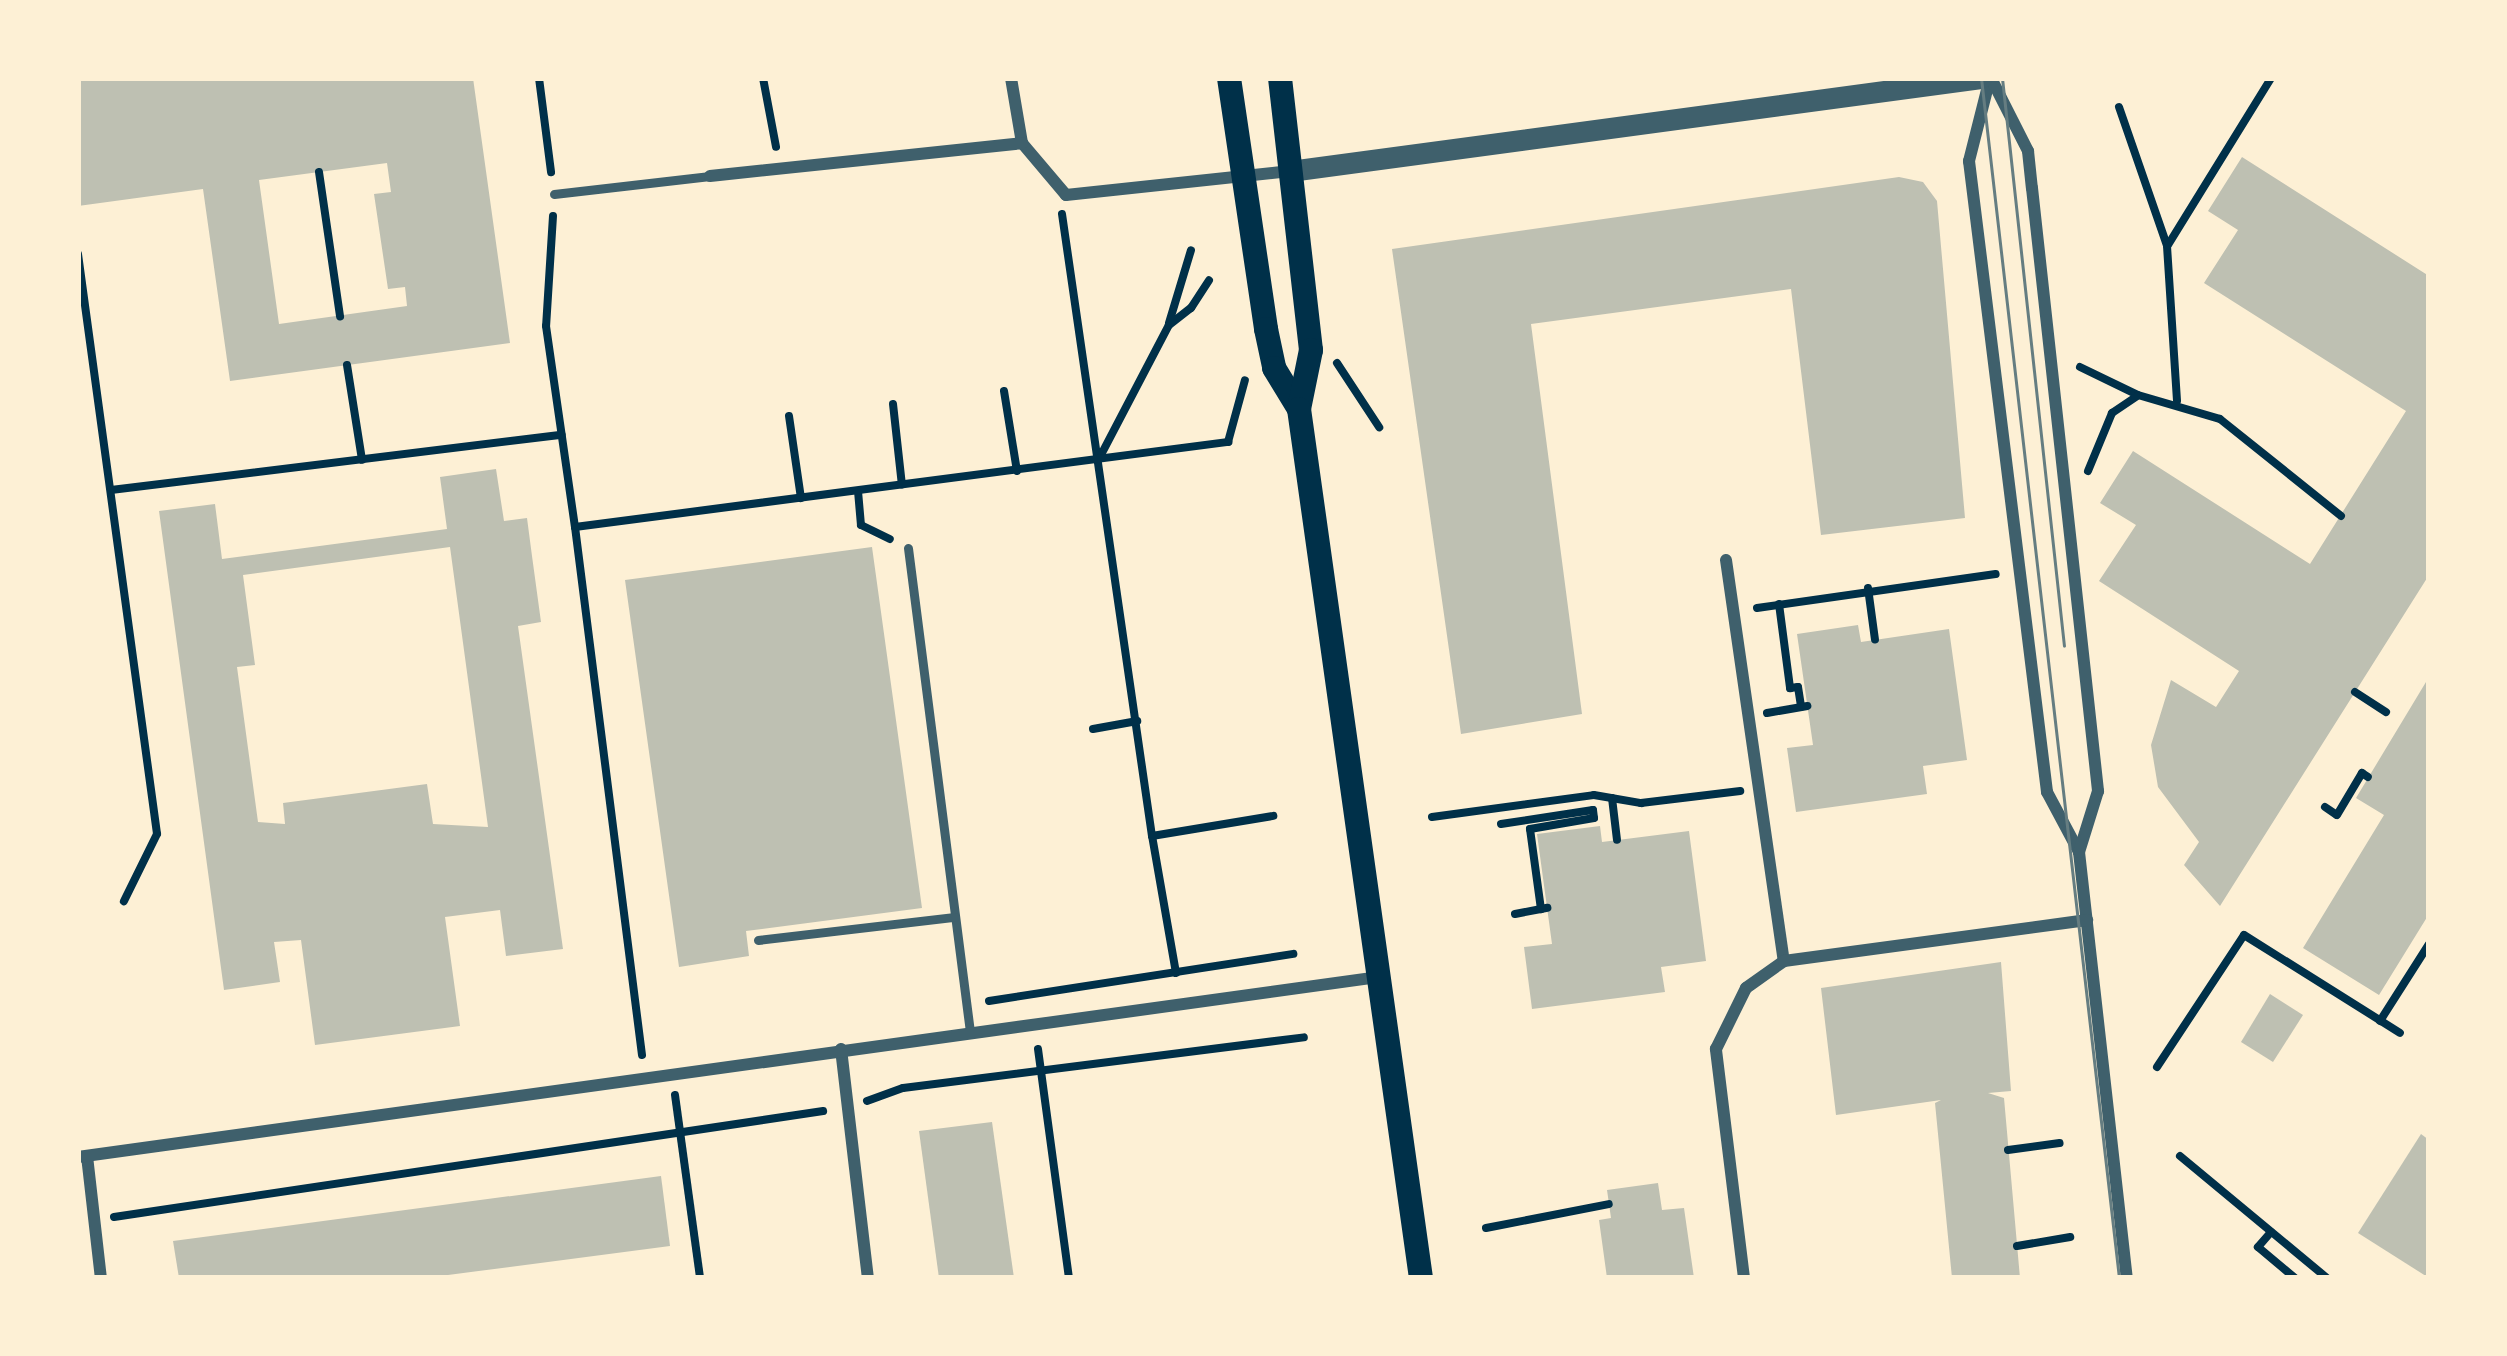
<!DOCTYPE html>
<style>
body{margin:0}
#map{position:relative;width:2507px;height:1356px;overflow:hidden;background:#fdf0d5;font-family:"DM Sans",sans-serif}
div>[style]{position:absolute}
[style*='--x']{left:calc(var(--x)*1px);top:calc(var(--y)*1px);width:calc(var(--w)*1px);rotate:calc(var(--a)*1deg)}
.building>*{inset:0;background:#bec0b2}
.path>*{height:8px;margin:-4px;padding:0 4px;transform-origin:4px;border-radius:4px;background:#003049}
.service>*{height:9px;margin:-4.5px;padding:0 4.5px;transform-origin:4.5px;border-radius:4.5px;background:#3f606c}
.minor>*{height:12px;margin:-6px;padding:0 6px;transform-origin:6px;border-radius:6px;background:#3f606c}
.tertiary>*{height:21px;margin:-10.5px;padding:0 10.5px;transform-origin:10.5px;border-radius:10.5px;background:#3f606c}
.secondary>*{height:24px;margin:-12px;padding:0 12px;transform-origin:12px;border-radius:12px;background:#003049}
.tram>*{height:3px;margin:-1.5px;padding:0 1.5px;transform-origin:1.5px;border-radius:1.5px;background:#657d81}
span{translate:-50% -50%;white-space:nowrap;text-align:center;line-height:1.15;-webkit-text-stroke:12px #fdf0d5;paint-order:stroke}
.frame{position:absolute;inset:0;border:81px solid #fdf0d5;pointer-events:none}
</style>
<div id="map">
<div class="building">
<i style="clip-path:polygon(evenodd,78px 78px,473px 78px,510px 343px,230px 381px,203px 189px,78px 206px,78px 78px,387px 163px,391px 192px,374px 194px,388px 289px,405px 287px,407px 306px,279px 324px,259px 180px,387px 163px)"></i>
<i style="clip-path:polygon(2242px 157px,2429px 276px,2429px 575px,2220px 906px,2184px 865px,2199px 842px,2158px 787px,2151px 745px,2171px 680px,2216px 707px,2239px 671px,2099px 581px,2136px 525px,2100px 503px,2133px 451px,2310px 564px,2406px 411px,2204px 283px,2238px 230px,2208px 211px)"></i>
<i style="clip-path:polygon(1899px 177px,1923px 182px,1937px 201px,1965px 518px,1821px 535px,1791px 289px,1531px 324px,1582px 714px,1461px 734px,1392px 249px)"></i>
<i style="clip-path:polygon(evenodd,496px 469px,504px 521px,527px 518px,532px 556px,541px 622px,518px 626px,563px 949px,506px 956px,500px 910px,445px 917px,460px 1026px,315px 1045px,301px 940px,274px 942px,280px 982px,224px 990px,159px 511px,215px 504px,222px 559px,447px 529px,440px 477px,496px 469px,450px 547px,488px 827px,433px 824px,427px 784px,283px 803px,285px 824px,258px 822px,237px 667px,255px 665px,243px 575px,450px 547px)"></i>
<i style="clip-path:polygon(872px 547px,922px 908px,746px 931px,749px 956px,679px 967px,625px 580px)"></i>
<i style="clip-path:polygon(1858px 625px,1861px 642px,1949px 629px,1967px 760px,1923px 766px,1927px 794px,1796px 812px,1787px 748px,1813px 745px,1797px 634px)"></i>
<i style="clip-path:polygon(2429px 677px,2429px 914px,2379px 995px,2303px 948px,2384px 815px,2356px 798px)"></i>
<i style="clip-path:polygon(1600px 826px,1602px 842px,1689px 831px,1706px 961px,1661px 967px,1665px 992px,1532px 1009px,1524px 947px,1552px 944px,1537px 834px)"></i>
<i style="clip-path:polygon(2001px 962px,2011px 1091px,1988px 1093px,2004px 1098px,2020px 1278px,1952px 1278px,1935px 1103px,1941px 1100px,1836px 1115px,1821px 988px)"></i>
<i style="clip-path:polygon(2270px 994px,2303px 1015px,2273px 1062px,2241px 1042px)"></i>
<i style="clip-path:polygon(992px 1122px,1014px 1278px,939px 1278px,919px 1131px)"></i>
<i style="clip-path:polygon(2421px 1134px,2429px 1140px,2429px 1278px,2358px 1233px)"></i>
<i style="clip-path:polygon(661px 1176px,670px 1246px,425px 1278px,179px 1278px,173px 1241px)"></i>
<i style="clip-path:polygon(1658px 1183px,1662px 1210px,1684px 1208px,1694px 1278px,1607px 1278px,1599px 1220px,1611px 1218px,1607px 1190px)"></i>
</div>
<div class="path">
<i style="--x:539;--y:78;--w:95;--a:82.7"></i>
<i style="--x:763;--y:78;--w:70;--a:79.3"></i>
<i style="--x:2119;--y:107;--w:147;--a:70.9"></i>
<i style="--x:2167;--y:246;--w:155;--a:86.3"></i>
<i style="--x:319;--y:172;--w:146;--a:81.7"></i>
<i style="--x:1062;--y:214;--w:628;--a:81.77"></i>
<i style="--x:553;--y:216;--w:110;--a:93.6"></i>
<i style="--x:546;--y:326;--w:203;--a:81.8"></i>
<i style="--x:2168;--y:245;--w:196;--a:-58.3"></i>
<i style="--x:78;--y:254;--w:585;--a:82.24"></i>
<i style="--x:157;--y:834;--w:75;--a:116.2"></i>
<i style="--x:1169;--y:323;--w:76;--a:-73.2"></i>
<i style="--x:1337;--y:363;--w:77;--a:56.7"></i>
<i style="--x:347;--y:365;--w:96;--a:81"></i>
<i style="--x:2080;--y:367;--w:64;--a:25.8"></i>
<i style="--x:2138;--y:395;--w:85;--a:16.3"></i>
<i style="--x:2220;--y:419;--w:155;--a:38.7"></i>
<i style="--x:1004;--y:391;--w:81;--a:80.8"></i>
<i style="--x:893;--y:404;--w:81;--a:83.7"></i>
<i style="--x:789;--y:416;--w:83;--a:81.7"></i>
<i style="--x:1102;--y:453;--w:144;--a:-62.4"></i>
<i style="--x:1169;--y:325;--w:28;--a:-38"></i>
<i style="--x:1191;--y:308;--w:33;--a:-57"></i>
<i style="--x:2088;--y:471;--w:63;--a:-67.5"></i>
<i style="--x:2112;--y:413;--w:30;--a:-34"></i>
<i style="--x:111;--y:490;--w:454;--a:-7"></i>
<i style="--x:858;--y:491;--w:34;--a:85"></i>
<i style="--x:861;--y:525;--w:32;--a:26"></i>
<i style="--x:1868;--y:588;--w:52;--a:82.3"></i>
<i style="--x:1779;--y:604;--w:85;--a:82.5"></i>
<i style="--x:1790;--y:688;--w:8;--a:-7"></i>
<i style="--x:1798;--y:687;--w:20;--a:81"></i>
<i style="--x:1757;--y:608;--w:241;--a:-8.1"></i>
<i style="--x:2355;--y:692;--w:37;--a:33"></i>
<i style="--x:1767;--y:713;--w:41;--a:-9.9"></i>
<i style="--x:1093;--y:729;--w:45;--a:-10.3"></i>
<i style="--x:1612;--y:798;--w:42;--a:83.2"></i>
<i style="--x:2325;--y:807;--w:14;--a:34"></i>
<i style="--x:2337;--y:815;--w:49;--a:-59.2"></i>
<i style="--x:2362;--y:773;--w:7;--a:34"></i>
<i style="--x:1432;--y:817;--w:163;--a:-7.7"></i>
<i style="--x:1594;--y:795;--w:48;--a:9.7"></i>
<i style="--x:1641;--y:803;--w:100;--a:-6.9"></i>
<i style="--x:1501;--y:824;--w:93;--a:-8.7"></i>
<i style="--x:1593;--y:810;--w:8;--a:83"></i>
<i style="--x:1594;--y:818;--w:65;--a:170.2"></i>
<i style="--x:1530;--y:829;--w:81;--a:82.2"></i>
<i style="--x:1515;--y:914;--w:33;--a:-11"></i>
<i style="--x:1176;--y:973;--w:139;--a:-99.9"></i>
<i style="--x:1152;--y:836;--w:123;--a:-9.4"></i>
<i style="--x:989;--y:1001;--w:308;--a:-8.8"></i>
<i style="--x:2380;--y:1021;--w:91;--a:-57.5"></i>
<i style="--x:1038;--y:1049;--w:231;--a:82.3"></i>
<i style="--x:642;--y:1055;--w:532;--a:-97.23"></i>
<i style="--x:575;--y:527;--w:659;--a:-7.42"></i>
<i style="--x:1228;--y:442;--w:64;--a:-74.7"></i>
<i style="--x:2157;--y:1067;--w:158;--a:-56.6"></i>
<i style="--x:2244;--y:935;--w:184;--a:32.1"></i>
<i style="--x:675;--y:1095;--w:185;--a:82.2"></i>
<i style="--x:867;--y:1101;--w:38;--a:-20"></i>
<i style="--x:903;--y:1088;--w:404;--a:-7.2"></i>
<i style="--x:2008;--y:1150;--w:52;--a:-7.7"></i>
<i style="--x:2180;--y:1156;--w:191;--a:39.7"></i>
<i style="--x:114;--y:1217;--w:717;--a:-8.5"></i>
<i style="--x:1486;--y:1228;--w:125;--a:-11"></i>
<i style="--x:2271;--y:1232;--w:20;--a:131"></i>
<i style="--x:2258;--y:1247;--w:48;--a:40"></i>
<i style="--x:2017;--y:1246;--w:54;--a:-9.6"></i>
</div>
<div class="service">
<i style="--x:554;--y:194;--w:157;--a:-6.6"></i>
<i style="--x:908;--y:548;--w:487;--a:82.7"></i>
<i style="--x:758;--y:940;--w:198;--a:-6.7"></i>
</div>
<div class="minor">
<i style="--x:1011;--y:78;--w:66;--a:80.4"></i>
<i style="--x:1022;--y:143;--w:68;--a:49.8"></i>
<i style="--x:1066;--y:195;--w:225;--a:-6.1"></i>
<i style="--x:1990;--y:78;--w:86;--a:104.2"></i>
<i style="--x:1969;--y:161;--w:636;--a:82.95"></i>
<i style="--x:2047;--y:792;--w:68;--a:61.9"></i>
<i style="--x:2079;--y:852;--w:429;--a:83.6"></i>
<i style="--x:1991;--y:78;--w:82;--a:63.1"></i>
<i style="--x:2028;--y:151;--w:37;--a:84"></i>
<i style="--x:2032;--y:188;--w:607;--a:83.75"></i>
<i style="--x:2098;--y:791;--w:64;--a:107.3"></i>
<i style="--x:710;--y:176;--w:314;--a:-6"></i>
<i style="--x:1726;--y:560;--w:405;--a:81.8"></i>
<i style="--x:841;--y:1049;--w:231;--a:83.3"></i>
<i style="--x:87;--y:1156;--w:123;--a:83.5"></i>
<i style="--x:78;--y:1157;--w:1312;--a:-7.88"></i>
<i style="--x:1744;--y:1278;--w:231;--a:-97"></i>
<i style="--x:1716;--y:1049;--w:68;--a:-63.8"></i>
<i style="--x:1746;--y:988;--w:47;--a:-35.4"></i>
<i style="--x:1784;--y:961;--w:306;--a:-7.7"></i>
</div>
<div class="tertiary">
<i style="--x:1290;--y:171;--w:697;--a:-7.67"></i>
</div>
<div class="secondary">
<i style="--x:1229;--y:78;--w:254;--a:81.6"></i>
<i style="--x:1266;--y:329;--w:40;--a:78"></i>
<i style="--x:1274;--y:368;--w:48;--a:58.6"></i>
<i style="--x:1280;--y:78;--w:274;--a:83.5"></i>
<i style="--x:1311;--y:350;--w:60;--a:101.5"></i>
<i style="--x:1299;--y:409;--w:878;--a:82.01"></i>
</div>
<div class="tram">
<i style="--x:1981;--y:78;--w:1208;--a:83.44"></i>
<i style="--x:2002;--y:78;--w:571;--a:83.77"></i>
</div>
<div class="frame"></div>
</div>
